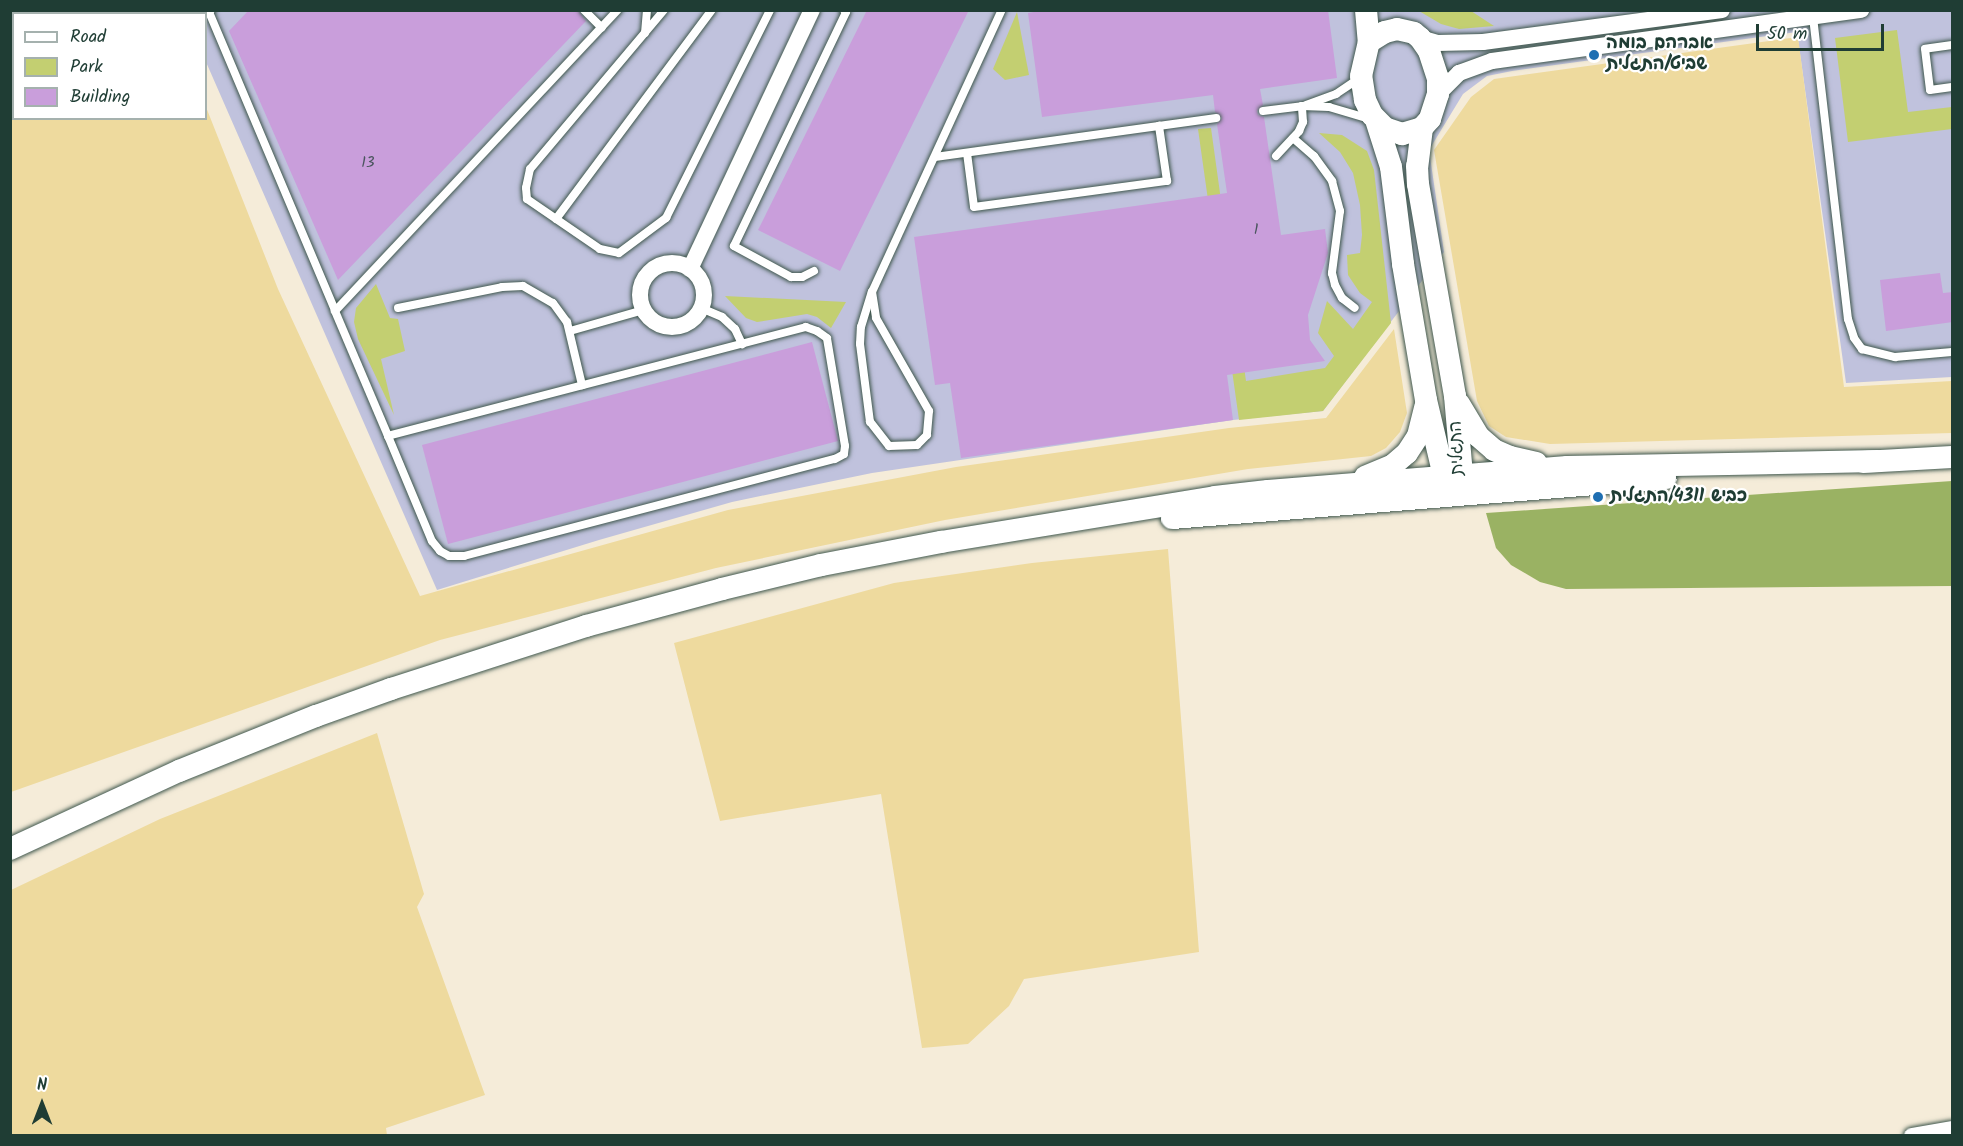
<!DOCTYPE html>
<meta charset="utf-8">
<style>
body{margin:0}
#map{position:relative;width:1963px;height:1146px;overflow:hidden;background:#f5ecd9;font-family:Kalam,"Playpen Sans Hebrew",sans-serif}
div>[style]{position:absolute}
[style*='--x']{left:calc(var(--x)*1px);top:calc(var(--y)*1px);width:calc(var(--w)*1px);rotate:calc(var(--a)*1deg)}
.industrial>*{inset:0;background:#c0c2dd}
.green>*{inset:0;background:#c3cf71}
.forest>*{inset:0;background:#9ab263}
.sand>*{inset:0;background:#eeda9e}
.building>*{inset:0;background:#c99edb}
.roads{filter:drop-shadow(0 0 2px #3f574d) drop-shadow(0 0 2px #3f574d)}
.lane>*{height:8px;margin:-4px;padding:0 4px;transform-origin:4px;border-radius:4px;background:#fff}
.street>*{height:16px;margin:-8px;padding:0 8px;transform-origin:8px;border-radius:8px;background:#fff}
.street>.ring{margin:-8px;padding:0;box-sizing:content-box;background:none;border:16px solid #fff;border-radius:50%}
.secondary>*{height:22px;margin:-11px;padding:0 11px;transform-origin:11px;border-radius:11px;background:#fff}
.dots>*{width:16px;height:16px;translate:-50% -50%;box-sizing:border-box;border:3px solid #fff;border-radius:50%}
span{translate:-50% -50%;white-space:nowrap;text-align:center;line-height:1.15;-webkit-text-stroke:4.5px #fff;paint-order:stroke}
.number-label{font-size:15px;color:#4a555e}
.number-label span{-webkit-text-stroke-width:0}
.poi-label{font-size:18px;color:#1f3d34;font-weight:700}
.left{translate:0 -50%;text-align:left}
.street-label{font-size:18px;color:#1f3d34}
.frame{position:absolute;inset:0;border:12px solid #1f3d34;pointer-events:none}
.legend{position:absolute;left:12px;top:12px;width:195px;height:108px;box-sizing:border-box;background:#fff;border:2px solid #a5b1ae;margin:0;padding:8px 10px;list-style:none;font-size:18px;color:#1f3d34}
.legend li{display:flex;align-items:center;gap:12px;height:30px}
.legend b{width:30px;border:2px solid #a5b1ae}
.north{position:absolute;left:12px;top:1074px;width:60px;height:60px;-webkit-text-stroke:4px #fff;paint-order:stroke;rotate:0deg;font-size:16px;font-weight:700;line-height:24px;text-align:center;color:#1f3d34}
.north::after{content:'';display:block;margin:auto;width:21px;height:27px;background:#1f3d34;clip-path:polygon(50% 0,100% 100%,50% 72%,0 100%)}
.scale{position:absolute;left:1756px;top:24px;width:128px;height:27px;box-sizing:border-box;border:3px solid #1f3d34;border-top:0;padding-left:8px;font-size:18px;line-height:21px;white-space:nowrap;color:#1f3d34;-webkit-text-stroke:4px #fff;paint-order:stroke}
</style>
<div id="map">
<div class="industrial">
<i style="clip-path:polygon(187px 10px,1952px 11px,1952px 377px,1846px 383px,1797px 32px,1512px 71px,1487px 76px,1463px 94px,1429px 150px,1444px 252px,1323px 411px,1233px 420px,872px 473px,732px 502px,599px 540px,437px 590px,206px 62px,206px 14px,184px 13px)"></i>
</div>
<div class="green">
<i style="clip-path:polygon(1419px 11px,1471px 11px,1494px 26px,1459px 29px,1441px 24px)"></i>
<i style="clip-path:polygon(1017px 12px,1029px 75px,1005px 80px,993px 69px)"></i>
<i style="clip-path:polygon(1897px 30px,1908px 112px,1952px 107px,1952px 129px,1848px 142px,1835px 38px)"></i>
<i style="clip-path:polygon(1211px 128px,1246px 381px,1325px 368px,1334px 356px,1318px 333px,1327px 301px,1353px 329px,1372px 302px,1360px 293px,1348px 275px,1347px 255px,1360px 253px,1362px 235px,1360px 205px,1353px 173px,1340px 152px,1319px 133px,1342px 135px,1367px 151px,1374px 170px,1391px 323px,1323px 411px,1239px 420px,1198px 129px)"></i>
<i style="clip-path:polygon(376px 284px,390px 318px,398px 319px,405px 351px,381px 359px,394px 415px,358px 339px,354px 322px,356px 308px)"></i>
<i style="clip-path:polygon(725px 296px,846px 302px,831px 328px,817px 317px,807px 314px,757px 322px,746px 318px)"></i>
</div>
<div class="forest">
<i style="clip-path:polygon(1952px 481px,1952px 586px,1566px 589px,1540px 582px,1511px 565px,1496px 548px,1486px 513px)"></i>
</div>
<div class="sand">
<i style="clip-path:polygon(10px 11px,181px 11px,179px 14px,14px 14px,14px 118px,206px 118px,206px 107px,278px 289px,420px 596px,728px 510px,956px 467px,1229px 428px,1326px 418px,1394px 329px,1407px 413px,1400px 432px,1386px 448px,1371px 456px,1248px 469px,945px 520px,716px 568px,440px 640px,11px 792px)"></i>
<i style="clip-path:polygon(1798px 37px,1844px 387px,1952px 381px,1952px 433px,1550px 444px,1506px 437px,1489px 426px,1477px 401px,1434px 150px,1471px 97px,1494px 79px)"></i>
<i style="clip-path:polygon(1168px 549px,1199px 952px,1024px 979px,1009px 1006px,968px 1044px,922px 1048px,881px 794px,720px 821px,674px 643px,894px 583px,1032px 563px)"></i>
<i style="clip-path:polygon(377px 733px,424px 894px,417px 907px,485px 1095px,386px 1128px,387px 1135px,11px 1135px,11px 890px,160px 819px)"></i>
</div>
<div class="building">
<i style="clip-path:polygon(249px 10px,578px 10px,586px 21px,338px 280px,229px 31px)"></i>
<i style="clip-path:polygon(867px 10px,969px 10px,840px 271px,758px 230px)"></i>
<i style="clip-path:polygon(1045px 10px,1328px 10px,1337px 78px,1260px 89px,1263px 105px,1257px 111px,1258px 115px,1264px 117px,1281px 235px,1325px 229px,1328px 253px,1308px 315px,1310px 340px,1325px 361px,1227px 375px,1233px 420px,961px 458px,950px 383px,935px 385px,914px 237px,1227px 193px,1217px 124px,1222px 118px,1215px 112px,1213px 95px,1042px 117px,1028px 13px)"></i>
<i style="clip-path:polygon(1940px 273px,1943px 293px,1953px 292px,1953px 322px,1886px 331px,1880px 280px)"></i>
<i style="clip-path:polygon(812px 342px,838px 441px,448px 544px,422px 445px)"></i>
</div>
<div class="roads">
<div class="lane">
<i style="--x:211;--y:10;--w:3;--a:135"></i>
<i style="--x:209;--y:12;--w:324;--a:67.1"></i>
<i style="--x:335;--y:311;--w:136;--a:67"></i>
<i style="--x:388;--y:436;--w:114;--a:67.3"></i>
<i style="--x:432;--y:541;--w:13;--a:51"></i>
<i style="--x:440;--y:551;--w:10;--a:29"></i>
<i style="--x:449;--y:556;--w:15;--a:0"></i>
<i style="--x:464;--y:556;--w:383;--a:-14.7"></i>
<i style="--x:835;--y:459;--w:10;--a:-29"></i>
<i style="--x:844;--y:454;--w:8;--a:-83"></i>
<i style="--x:845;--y:446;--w:109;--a:-99.5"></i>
<i style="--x:827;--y:338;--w:12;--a:-145"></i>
<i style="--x:817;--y:331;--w:12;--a:-160"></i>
<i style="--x:806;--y:327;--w:432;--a:165.4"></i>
<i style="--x:584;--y:10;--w:25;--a:45"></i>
<i style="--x:664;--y:10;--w:208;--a:130.1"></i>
<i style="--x:530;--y:169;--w:19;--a:102"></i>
<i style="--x:526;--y:188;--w:11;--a:85"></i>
<i style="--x:527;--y:199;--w:88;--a:34.4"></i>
<i style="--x:600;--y:249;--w:19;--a:12"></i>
<i style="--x:619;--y:253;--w:59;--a:-36.7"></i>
<i style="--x:666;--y:218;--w:233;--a:-63.4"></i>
<i style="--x:1813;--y:17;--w:304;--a:83.4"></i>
<i style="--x:1848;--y:319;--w:20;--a:72"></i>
<i style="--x:1854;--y:338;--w:14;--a:54"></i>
<i style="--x:1862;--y:349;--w:34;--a:14"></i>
<i style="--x:1895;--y:357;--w:57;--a:-5"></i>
<i style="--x:645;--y:33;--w:23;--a:-85"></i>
<i style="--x:1952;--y:45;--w:27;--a:172"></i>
<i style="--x:1925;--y:49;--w:41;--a:83"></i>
<i style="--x:1930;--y:90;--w:22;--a:-8"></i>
<i style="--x:1306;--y:105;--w:32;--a:-20"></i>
<i style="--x:1336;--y:94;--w:27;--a:-34"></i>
<i style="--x:1263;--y:111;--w:39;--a:-7"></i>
<i style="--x:1302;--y:106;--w:27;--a:2"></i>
<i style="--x:1329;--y:107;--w:43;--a:16.3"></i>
<i style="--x:1293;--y:138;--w:28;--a:41"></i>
<i style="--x:1314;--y:156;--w:31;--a:54"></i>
<i style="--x:1332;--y:181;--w:31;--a:75"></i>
<i style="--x:1340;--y:211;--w:63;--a:97.4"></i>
<i style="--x:1332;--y:273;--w:12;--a:76"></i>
<i style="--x:1335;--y:285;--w:15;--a:62"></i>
<i style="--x:1342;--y:298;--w:16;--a:38"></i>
<i style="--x:967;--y:153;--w:54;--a:82.6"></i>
<i style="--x:974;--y:207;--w:195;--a:-7.7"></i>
<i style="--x:1167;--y:181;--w:56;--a:-98.3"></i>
<i style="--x:1276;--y:156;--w:34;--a:-47"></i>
<i style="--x:1299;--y:131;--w:10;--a:-66"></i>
<i style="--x:1303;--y:122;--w:16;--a:-94"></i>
<i style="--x:935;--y:157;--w:284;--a:-7.9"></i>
<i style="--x:556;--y:219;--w:261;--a:-53.3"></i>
<i style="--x:814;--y:271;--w:13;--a:153"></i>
<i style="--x:802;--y:277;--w:11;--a:180"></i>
<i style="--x:791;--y:277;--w:65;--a:-151.5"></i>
<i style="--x:734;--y:246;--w:259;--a:-64.4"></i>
<i style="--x:846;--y:12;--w:3;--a:-135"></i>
<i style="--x:872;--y:292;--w:26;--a:81"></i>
<i style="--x:876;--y:318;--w:107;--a:60.3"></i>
<i style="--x:929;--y:411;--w:24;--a:95"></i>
<i style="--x:927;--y:435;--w:14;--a:135"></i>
<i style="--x:917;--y:445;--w:28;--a:178"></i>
<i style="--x:889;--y:446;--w:31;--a:-128"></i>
<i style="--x:870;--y:422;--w:79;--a:-97.3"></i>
<i style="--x:860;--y:344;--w:17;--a:-87"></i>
<i style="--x:861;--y:327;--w:37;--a:-73"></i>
<i style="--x:872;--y:292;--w:311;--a:-65.3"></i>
<i style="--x:398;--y:308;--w:106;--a:-11.4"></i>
<i style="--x:502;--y:287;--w:21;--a:-3"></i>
<i style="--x:523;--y:286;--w:34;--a:30"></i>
<i style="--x:553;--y:303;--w:24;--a:54"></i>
<i style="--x:567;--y:322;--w:65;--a:76.6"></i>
<i style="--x:701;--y:308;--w:23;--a:23"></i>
<i style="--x:722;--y:317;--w:18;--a:43"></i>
<i style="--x:735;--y:329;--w:17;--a:65"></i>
<i style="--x:335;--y:311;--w:413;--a:-46.8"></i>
<i style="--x:570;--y:331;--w:76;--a:-16"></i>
</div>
<div class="street">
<i style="--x:1420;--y:38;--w:18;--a:16"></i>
<i style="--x:1437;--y:43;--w:46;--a:-1.2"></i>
<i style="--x:1483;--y:42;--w:241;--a:-7.6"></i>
<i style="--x:1438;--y:94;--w:30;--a:-45"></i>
<i style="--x:1459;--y:73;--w:35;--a:-20"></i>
<i style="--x:1492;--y:61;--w:373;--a:-7.9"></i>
<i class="ring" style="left:640px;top:263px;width:48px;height:48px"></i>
<i style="--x:690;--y:269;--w:286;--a:-64.8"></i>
<i style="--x:1912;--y:1136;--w:41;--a:-9.9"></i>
</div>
<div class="secondary">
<i style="--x:1366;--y:10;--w:32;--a:85"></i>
<i style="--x:1397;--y:29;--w:17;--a:13"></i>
<i style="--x:1414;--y:33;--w:8;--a:40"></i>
<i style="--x:1420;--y:38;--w:16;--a:55"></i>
<i style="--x:1429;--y:51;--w:28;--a:72"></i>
<i style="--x:1438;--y:78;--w:16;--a:90"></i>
<i style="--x:1438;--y:94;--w:26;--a:108"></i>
<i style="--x:1430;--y:119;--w:12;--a:132"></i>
<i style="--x:1422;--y:128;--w:21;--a:163"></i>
<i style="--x:1402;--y:134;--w:18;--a:-161"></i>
<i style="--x:1385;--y:128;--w:18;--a:-135"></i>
<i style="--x:1372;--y:115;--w:17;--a:-115"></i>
<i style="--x:1365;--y:100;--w:24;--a:-99"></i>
<i style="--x:1361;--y:76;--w:35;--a:-77"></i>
<i style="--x:1369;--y:42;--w:19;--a:-32"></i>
<i style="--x:1385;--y:32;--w:12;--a:-14"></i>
<i style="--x:1376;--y:120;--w:49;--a:72.3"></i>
<i style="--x:1391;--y:167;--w:98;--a:82.9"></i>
<i style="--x:1403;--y:264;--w:138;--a:80.4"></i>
<i style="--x:1426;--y:400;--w:78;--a:76.7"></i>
<i style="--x:1444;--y:476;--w:15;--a:62"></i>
<i style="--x:1422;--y:128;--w:38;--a:97"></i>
<i style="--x:1417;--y:166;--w:18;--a:87"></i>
<i style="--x:1418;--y:184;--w:215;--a:80.1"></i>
<i style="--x:1455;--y:396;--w:79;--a:84.9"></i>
<i style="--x:1462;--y:475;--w:14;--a:107"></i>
<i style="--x:1459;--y:404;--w:37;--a:59"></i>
<i style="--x:1478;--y:436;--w:21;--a:41"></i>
<i style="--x:1494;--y:450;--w:17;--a:24"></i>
<i style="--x:1510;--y:457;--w:27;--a:13"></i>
<i style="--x:1863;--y:462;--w:89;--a:-3.2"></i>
<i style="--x:1365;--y:477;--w:30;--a:-23"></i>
<i style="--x:1393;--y:465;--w:18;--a:-41"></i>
<i style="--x:1407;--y:453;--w:20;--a:-57"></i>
<i style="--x:1418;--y:436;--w:30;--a:-76"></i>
<i style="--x:1172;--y:518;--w:495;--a:-4.6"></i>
<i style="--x:10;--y:849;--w:186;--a:-24.8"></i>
<i style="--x:179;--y:771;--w:148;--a:-21.9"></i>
<i style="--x:316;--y:716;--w:80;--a:-19.8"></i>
<i style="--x:391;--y:689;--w:205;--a:-17.9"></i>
<i style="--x:586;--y:626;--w:141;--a:-15.2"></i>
<i style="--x:722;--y:589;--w:102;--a:-13.6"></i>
<i style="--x:821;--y:565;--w:122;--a:-10.9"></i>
<i style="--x:941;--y:542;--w:278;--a:-9.3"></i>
<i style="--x:1215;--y:497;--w:53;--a:-6.5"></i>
<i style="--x:1268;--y:491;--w:300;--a:-4.6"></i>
<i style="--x:1567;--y:467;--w:311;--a:-1.1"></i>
</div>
</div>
<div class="dots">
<i style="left:1594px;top:55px;background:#1f6fb2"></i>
<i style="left:1598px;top:497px;background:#1f6fb2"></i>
</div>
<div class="number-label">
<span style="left:368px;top:164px">13</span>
<span style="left:1256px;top:231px">1</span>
</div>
<div class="poi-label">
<span class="left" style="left:1606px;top:55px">אברהם בומה<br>שביט/התגלית</span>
<span class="left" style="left:1610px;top:497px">כביש 4311/התגלית</span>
</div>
<div class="street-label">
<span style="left:1458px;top:448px;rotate:-92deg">התגלית</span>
</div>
<div class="frame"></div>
<ul class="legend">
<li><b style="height:8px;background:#fff"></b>Road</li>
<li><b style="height:16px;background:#c3cf71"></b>Park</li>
<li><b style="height:16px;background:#c99edb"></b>Building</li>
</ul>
<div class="north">N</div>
<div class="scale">50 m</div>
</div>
